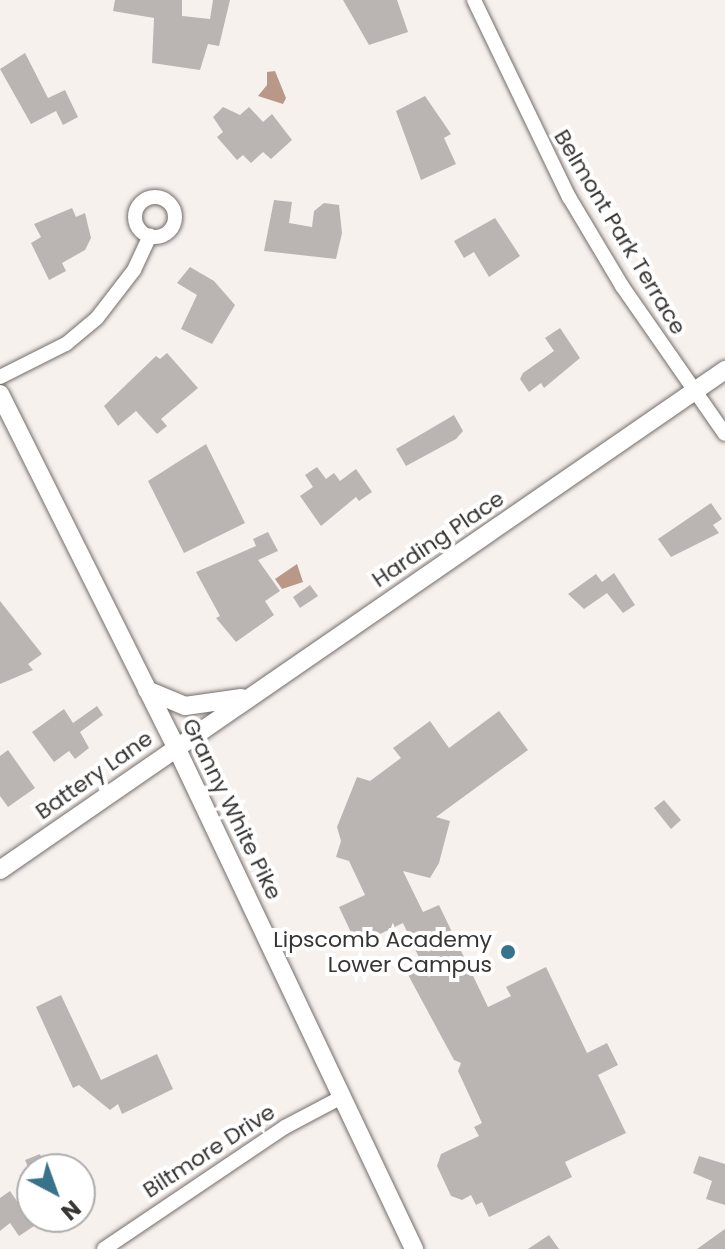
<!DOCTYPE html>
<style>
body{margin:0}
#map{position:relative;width:725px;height:1249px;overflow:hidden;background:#f7f1ee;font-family:Poppins,sans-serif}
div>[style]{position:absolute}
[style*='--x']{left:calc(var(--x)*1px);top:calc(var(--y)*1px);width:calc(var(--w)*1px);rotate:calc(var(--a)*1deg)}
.water>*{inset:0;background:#ba9888}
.building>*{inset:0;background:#bab5b2}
.roads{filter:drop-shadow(0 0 2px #736e6b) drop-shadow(0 0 2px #736e6b)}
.street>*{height:14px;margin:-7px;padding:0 7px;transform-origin:7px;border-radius:7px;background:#fff}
.street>.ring{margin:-7px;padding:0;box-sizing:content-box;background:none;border:14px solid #fff;border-radius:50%}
.secondary>*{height:18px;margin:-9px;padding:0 9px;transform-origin:9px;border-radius:9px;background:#fff}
.dots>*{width:22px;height:22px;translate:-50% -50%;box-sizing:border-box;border:4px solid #fff;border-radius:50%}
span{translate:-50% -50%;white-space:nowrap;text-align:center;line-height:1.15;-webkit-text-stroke:8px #fff;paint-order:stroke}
.street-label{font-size:22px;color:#373534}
.poi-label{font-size:22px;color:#373534}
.right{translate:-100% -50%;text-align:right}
.north{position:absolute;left:16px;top:1153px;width:80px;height:80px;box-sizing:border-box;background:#fff;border:2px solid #afaeae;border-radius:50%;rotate:139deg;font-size:22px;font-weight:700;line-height:32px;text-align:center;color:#373534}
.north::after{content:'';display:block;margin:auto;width:28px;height:36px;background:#38738b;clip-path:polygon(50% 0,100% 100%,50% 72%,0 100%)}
</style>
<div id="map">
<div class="water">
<i style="clip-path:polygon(275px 71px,286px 98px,283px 104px,258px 96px,267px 85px,267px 72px)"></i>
<i style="clip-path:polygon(297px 564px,303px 582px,282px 589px,275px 579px)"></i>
</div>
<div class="building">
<i style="clip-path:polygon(115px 0,182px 0,182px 16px,210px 19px,213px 0,230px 0,219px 46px,208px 44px,200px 70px,152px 63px,154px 18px,113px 11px)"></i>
<i style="clip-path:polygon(343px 0,397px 0,408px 32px,369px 45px)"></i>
<i style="clip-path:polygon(25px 53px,48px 98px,65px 90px,78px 117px,63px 125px,56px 111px,31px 124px,0 69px)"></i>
<i style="clip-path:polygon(425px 96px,451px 134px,444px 138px,456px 164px,421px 180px,396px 111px)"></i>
<i style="clip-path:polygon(223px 107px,240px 115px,249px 107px,263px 122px,272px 114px,292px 140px,271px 159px,263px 152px,251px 163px,243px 155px,237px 160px,217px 137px,223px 132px,213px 117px)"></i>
<i style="clip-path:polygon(274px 200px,292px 202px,289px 223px,312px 227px,314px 211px,324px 203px,339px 205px,342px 233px,336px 259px,264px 251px)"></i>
<i style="clip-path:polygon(72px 208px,76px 217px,85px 213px,91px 238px,85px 250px,62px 263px,66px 271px,49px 280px,31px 243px,41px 237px,34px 224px)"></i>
<i style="clip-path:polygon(495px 218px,520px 256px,489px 277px,474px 252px,464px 258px,454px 241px)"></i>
<i style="clip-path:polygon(190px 267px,214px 281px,235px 305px,212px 344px,181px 329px,197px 295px,177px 283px)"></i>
<i style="clip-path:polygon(560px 328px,580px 358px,544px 388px,541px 383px,529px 392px,520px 379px,523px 373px,554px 351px,545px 338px)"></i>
<i style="clip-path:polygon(167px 353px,198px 388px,161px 419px,167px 426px,157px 434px,136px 411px,118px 426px,104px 406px,156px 356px,160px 359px)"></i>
<i style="clip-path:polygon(454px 415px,463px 431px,456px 439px,406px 466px,396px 449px)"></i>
<i style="clip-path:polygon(206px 444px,245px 523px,184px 553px,148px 481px)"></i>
<i style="clip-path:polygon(317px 467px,326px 479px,334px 473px,340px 481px,356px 469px,372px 492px,359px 501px,356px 497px,321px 526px,300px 496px,313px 487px,305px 475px)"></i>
<i style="clip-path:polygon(711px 503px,722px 519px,713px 525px,719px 533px,671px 557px,658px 539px)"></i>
<i style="clip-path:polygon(268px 532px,278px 551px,258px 560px,280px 591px,265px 601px,274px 615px,236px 642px,216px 618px,220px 616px,196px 572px,256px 546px,253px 539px)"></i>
<i style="clip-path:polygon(614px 573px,635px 605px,623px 613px,607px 593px,584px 609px,568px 594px,596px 574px,602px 582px)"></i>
<i style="clip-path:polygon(310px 585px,318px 596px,300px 608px,293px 597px)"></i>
<i style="clip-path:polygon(0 601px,42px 654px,28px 664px,33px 670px,0 684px)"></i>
<i style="clip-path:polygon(97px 706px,103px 715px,80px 732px,89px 748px,75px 759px,69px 751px,54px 762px,32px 732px,64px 709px,73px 723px)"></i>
<i style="clip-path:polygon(499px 711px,528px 750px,436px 817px,450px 821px,439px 863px,430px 878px,403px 871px,423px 912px,439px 905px,488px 1007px,511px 996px,506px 987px,546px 967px,587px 1053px,607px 1043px,618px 1065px,598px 1075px,626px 1133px,565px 1162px,572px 1177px,489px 1217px,482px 1202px,476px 1205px,471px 1195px,462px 1200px,451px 1196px,437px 1166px,441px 1154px,479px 1136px,474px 1127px,482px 1123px,458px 1071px,461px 1063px,454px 1060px,406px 971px,422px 964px,403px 923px,357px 945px,339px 907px,365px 895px,349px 861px,336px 857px,341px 841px,337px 827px,357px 777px,370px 781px,401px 758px,393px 748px,430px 721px,449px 748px)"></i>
<i style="clip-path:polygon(8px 750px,35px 788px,8px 807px,0 796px,0 756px)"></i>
<i style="clip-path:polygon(664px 800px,681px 820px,671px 829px,654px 808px)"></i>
<i style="clip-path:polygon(61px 995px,101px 1080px,157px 1054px,173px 1089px,122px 1114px,118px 1104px,110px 1110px,79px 1085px,73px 1088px,36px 1007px)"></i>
<i style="clip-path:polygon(40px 1154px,47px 1169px,29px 1169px,25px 1160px)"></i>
<i style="clip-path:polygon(699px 1156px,725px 1164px,725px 1205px,706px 1199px,712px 1181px,693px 1173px)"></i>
<i style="clip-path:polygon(10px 1191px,34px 1226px,19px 1236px,10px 1223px,0 1231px,0 1198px)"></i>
<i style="clip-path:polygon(725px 1229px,725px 1249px,697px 1249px)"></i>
<i style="clip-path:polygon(549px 1235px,559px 1249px,528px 1249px)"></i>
</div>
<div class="roads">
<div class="street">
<i style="--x:474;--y:0;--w:219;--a:64.3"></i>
<i style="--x:569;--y:197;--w:104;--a:59.2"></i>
<i style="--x:622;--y:286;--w:180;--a:55.2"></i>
<i class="ring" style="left:135px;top:197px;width:26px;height:26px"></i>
<i style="--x:0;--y:377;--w:74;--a:-26.6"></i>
<i style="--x:66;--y:344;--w:40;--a:-40"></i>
<i style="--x:97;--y:318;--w:61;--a:-52.4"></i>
<i style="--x:134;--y:270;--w:38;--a:-65"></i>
<i style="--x:104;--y:1249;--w:218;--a:-34"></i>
<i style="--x:285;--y:1127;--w:64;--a:-27.8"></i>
</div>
<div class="secondary">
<i style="--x:0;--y:394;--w:394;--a:63.5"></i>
<i style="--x:176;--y:747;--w:556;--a:64.63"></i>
<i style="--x:147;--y:690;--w:41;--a:22.8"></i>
<i style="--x:185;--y:706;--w:57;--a:-8.1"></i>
<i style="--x:0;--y:870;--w:881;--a:-34.59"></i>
</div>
</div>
<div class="dots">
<i style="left:508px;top:952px;background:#38738b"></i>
</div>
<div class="street-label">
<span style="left:620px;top:232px;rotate:59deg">Belmont Park Terrace</span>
<span style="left:438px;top:539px;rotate:-34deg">Harding Place</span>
<span style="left:94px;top:775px;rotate:-35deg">Battery Lane</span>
<span style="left:232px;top:809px;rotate:64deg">Granny White Pike</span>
<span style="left:209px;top:1151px;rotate:-33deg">Biltmore Drive</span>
</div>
<div class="poi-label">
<span class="right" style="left:492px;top:952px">Lipscomb Academy<br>Lower Campus</span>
</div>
<div class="north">N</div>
</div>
